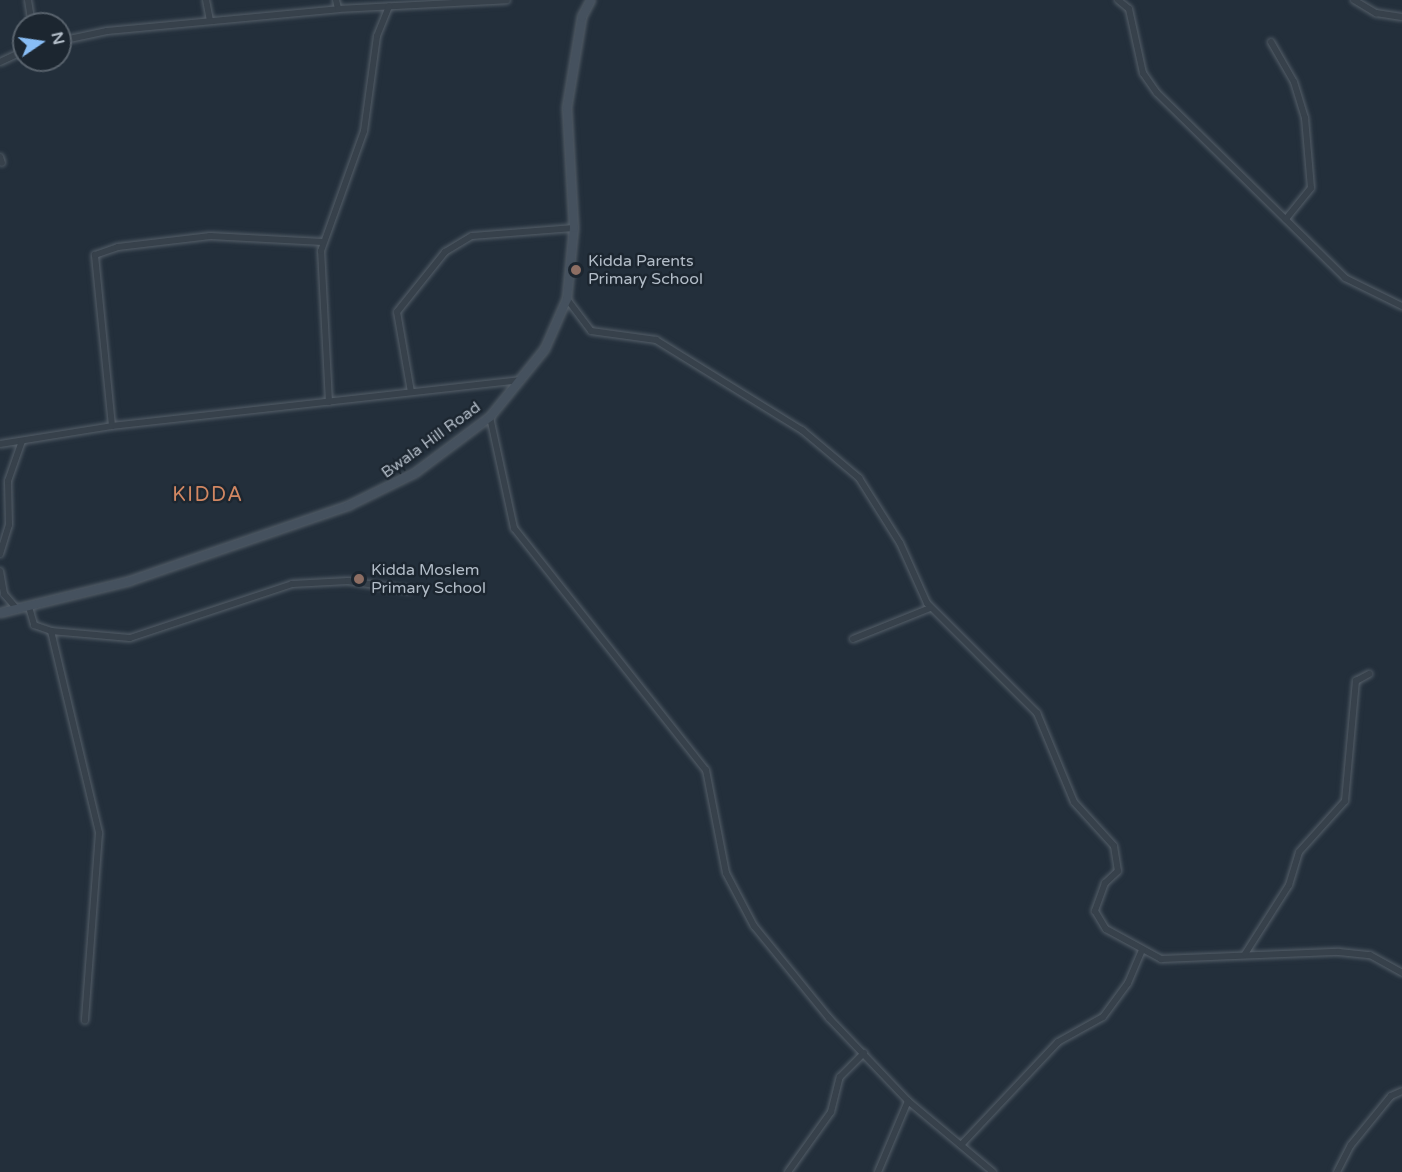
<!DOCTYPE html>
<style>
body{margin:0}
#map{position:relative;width:1402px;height:1172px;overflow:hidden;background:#232f3b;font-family:"Varela Round",sans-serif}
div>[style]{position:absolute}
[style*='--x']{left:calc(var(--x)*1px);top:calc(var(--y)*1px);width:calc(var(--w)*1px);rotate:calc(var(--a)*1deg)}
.roads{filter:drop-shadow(0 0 2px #555f69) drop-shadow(0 0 2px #555f69)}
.street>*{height:6px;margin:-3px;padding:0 3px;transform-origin:3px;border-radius:3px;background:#37414b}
.secondary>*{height:8px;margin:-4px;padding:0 4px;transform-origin:4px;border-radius:4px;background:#45515e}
.dots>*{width:16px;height:16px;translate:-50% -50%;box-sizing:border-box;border:3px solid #1c2630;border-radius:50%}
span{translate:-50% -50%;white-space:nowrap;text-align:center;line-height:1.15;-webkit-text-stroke:5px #1c2630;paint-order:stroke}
.poi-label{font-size:16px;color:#b2bcc7}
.left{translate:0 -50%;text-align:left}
.street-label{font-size:16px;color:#b2bcc7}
.quarter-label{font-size:20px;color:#d18762;letter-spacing:1.5px}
.north{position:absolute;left:12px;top:12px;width:60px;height:60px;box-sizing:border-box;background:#1c2630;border:2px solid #58626c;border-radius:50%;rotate:77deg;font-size:16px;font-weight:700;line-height:24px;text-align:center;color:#b2bcc7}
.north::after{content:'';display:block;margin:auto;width:21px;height:27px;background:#88bdf5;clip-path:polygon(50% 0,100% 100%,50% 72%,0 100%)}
</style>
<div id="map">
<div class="roads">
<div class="street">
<i style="--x:28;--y:0;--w:24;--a:81"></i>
<i style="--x:206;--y:0;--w:21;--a:79"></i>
<i style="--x:336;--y:0;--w:9;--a:77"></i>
<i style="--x:1118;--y:0;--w:14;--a:39"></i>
<i style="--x:1129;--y:9;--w:66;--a:77.7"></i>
<i style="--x:1143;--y:73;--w:24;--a:55"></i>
<i style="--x:1157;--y:93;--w:264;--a:44.5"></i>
<i style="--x:1345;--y:278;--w:64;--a:26.2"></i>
<i style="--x:1354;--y:0;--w:26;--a:31"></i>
<i style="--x:1376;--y:13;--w:26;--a:9"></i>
<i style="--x:60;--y:41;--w:48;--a:-12"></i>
<i style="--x:107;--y:31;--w:232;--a:-5.4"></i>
<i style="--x:338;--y:9;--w:169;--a:-3"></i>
<i style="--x:1271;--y:42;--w:46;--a:60.1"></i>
<i style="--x:1294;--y:82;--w:38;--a:73"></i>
<i style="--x:1305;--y:118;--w:70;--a:85.1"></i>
<i style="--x:1311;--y:188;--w:40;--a:129"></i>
<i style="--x:0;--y:62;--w:26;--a:-25"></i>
<i style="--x:0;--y:157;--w:6;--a:72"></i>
<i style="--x:567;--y:299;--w:40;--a:53"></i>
<i style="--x:591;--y:331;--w:66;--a:7.9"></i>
<i style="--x:656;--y:340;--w:172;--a:31.7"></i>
<i style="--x:802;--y:430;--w:75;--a:40.1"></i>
<i style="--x:859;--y:478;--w:77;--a:57.8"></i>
<i style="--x:900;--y:543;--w:66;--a:65.8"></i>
<i style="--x:927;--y:603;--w:156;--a:45"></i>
<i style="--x:1037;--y:713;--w:96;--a:67.4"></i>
<i style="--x:1074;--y:802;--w:59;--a:47.7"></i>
<i style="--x:1114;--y:846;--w:25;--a:81"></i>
<i style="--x:1118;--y:871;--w:18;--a:137"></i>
<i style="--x:1105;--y:883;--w:30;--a:110"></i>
<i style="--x:1095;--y:911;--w:21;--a:59"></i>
<i style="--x:1106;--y:929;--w:63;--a:28.6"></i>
<i style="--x:1161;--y:959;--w:178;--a:-2.3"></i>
<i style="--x:1339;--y:952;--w:31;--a:6"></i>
<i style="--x:1370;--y:955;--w:37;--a:29"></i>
<i style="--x:411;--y:392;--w:81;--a:-99.9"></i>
<i style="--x:397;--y:312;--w:77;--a:-51.3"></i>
<i style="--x:445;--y:252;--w:31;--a:-31"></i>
<i style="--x:472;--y:236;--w:102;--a:-4.5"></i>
<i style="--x:329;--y:402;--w:151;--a:-93"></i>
<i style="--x:321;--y:251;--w:127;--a:-70.3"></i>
<i style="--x:364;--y:131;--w:96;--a:-82.2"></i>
<i style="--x:377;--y:36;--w:32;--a:-68"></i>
<i style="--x:490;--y:417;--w:114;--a:77.8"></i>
<i style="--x:514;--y:528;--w:309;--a:51.6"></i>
<i style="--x:706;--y:770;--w:105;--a:79"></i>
<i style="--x:726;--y:873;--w:60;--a:62.2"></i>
<i style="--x:754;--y:926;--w:119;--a:50.8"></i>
<i style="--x:829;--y:1018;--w:115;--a:46.4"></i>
<i style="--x:908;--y:1101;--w:111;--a:39.9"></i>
<i style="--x:112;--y:426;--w:172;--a:-95.7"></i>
<i style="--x:95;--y:255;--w:24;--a:-19"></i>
<i style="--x:118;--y:247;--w:93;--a:-6.8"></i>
<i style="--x:210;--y:236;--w:113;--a:3"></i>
<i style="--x:0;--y:444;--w:113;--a:-9.1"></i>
<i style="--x:112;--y:426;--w:411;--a:-6.4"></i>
<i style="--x:0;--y:554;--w:30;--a:-73"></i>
<i style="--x:9;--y:525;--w:44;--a:-91.3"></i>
<i style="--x:8;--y:481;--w:42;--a:-70.7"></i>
<i style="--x:0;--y:571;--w:23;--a:80"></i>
<i style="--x:4;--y:594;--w:20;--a:49"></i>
<i style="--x:29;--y:607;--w:19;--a:74"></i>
<i style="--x:34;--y:625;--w:18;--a:19"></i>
<i style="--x:51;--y:631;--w:79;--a:5.1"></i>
<i style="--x:130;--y:638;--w:171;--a:-18.4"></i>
<i style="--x:292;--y:584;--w:56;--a:-3.1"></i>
<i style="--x:348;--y:581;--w:62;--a:8.4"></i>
<i style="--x:51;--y:631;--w:208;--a:76.6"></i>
<i style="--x:99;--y:833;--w:188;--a:94.3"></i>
<i style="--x:853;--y:639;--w:83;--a:-21.9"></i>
<i style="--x:1245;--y:954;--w:82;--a:-57.5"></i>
<i style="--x:1289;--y:885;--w:34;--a:-73"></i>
<i style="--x:1299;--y:852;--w:69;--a:-48"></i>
<i style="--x:1345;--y:801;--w:121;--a:-84.8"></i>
<i style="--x:1356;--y:681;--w:15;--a:-28"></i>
<i style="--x:961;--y:1145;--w:141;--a:-46.7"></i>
<i style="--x:1058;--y:1042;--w:51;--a:-29.1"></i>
<i style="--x:1103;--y:1017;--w:42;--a:-53.7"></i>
<i style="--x:1128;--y:983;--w:36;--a:-67"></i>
<i style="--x:788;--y:1172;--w:74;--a:-54.4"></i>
<i style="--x:831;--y:1112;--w:36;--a:-76"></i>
<i style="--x:840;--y:1077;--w:34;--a:-45"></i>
<i style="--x:878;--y:1172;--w:77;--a:-67.1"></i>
<i style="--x:1337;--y:1172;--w:30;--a:-63"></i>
<i style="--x:1351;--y:1145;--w:63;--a:-50.8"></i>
<i style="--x:1391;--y:1096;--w:12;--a:-24"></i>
</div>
<div class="secondary">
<i style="--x:0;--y:613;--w:134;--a:-13.8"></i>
<i style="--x:130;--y:581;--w:231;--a:-19"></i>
<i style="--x:348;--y:506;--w:75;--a:-26.2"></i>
<i style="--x:415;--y:473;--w:94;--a:-36.7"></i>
<i style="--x:490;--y:417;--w:87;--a:-51"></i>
<i style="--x:545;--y:349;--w:55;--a:-66.3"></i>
<i style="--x:567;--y:299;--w:71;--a:-84.4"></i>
<i style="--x:574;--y:228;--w:120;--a:-93.3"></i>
<i style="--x:567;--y:108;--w:92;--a:-80.6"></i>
<i style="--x:582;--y:17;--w:19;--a:-62"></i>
</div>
</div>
<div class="dots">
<i style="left:576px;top:270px;background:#8d6e63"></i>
<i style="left:359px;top:579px;background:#8d6e63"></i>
</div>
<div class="poi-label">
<span class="left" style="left:588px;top:270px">Kidda Parents<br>Primary School</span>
<span class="left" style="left:371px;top:579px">Kidda Moslem<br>Primary School</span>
</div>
<div class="street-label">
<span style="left:431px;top:440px;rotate:-36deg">Bwala Hill Road</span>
</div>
<div class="quarter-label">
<span style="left:208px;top:495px">KIDDA</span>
</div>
<div class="north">N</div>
</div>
